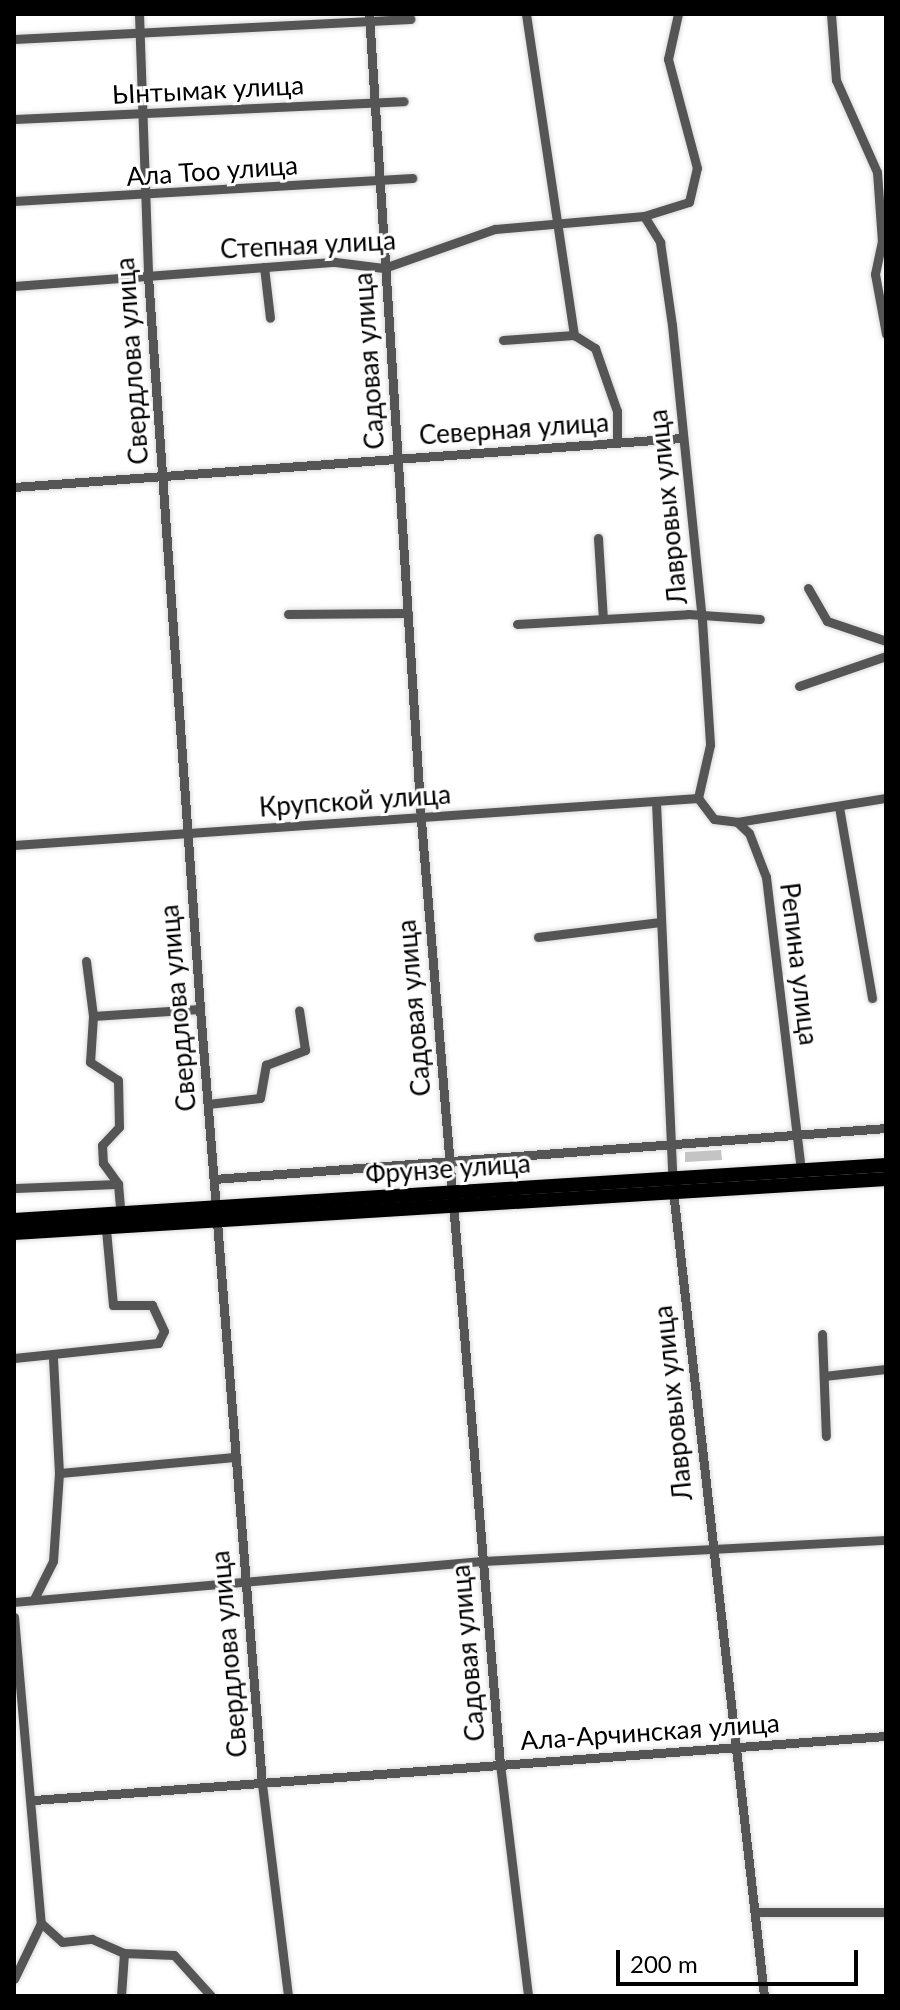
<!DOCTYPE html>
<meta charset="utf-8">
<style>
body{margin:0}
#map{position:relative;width:900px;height:2010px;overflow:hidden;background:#fff;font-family:Lato,sans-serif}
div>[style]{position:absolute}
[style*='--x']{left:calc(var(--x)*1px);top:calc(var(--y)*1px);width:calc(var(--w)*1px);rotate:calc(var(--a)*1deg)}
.building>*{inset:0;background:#c4c4c4}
.roads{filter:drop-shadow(0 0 2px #dbdbdb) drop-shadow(0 0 2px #dbdbdb)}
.street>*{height:9px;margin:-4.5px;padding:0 4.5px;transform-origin:4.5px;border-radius:4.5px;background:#555}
.primary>*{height:14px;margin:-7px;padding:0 7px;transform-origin:7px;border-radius:7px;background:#000}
span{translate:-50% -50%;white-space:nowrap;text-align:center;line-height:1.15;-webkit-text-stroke:6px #fff;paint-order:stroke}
.street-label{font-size:26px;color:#000}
.frame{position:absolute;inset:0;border:16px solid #000;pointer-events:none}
.scale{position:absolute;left:616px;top:1950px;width:242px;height:36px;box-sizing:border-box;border:4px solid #000;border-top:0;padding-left:10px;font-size:24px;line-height:28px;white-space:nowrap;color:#000;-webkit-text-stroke:6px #fff;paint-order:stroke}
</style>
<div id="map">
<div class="building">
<i style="clip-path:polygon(721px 1150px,722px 1160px,685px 1162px,685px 1152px)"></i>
</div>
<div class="roads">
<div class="street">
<i style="--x:139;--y:14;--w:262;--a:88"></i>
<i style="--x:148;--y:276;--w:735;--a:85.94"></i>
<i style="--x:200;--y:1009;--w:777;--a:85.43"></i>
<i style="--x:262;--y:1784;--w:214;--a:83"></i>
<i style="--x:369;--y:14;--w:808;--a:86.31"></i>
<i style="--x:421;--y:820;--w:947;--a:85.22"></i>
<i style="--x:500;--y:1764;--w:234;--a:83.1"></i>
<i style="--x:526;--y:14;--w:325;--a:81.5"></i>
<i style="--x:574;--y:335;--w:25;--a:32"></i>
<i style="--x:595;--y:348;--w:67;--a:70.8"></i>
<i style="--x:617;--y:411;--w:32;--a:90"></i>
<i style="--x:831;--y:14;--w:66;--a:85.7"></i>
<i style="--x:836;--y:80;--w:101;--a:66"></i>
<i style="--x:877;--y:172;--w:69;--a:85.9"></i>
<i style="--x:882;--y:241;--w:34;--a:102"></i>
<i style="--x:875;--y:274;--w:61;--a:79.6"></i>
<i style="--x:14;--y:39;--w:397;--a:-2.9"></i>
<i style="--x:14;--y:119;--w:390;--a:-2.6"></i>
<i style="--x:14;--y:201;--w:399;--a:-3.3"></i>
<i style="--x:644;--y:216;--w:31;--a:58"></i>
<i style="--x:660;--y:242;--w:84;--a:81.8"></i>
<i style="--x:672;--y:325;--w:297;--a:84.2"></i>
<i style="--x:702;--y:620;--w:125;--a:86.3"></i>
<i style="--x:710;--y:745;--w:54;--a:102.8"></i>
<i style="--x:264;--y:267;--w:51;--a:83.3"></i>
<i style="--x:14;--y:286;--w:322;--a:-4.3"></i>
<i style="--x:335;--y:262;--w:49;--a:7"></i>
<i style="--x:384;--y:268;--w:118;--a:-19.4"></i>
<i style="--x:495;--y:229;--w:150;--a:-5"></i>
<i style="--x:644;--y:216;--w:47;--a:-17.3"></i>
<i style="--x:689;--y:202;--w:35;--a:-77"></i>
<i style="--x:697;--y:168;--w:113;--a:-104.9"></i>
<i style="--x:668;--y:59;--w:46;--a:-77.5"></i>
<i style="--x:503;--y:340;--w:71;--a:-4"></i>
<i style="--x:14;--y:487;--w:669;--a:-4.2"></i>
<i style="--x:598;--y:538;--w:81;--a:86.5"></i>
<i style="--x:808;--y:588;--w:38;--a:60"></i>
<i style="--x:827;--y:621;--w:62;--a:18.7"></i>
<i style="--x:288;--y:614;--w:120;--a:-0.5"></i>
<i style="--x:517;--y:624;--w:171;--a:-3.3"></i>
<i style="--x:688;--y:614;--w:72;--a:4"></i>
<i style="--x:799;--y:686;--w:92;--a:-19"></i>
<i style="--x:698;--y:798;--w:26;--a:53"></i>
<i style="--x:714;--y:819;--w:23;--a:7"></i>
<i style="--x:737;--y:822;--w:16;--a:43"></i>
<i style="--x:749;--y:833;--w:47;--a:68.9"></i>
<i style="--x:766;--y:877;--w:295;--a:83.2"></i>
<i style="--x:656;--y:802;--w:389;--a:87.5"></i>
<i style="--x:673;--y:1191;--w:810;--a:83.55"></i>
<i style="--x:839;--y:807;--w:194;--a:80.2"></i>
<i style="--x:737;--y:822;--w:151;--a:-9.2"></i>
<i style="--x:14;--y:845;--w:686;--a:-3.93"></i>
<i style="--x:538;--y:937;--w:123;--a:-7"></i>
<i style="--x:86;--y:961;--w:55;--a:82.7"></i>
<i style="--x:93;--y:1016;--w:107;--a:-3.7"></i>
<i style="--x:93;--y:1016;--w:46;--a:93.7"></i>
<i style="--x:90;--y:1062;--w:33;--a:33"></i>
<i style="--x:118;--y:1080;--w:47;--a:88.8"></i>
<i style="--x:119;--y:1127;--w:25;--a:133"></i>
<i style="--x:102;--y:1145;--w:18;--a:87"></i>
<i style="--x:103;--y:1163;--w:26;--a:54"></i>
<i style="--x:118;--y:1184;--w:33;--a:85"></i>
<i style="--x:208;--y:1104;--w:52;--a:-6.6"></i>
<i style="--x:260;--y:1098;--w:34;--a:-80"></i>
<i style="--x:266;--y:1065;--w:42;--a:-21"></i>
<i style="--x:305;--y:1050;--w:40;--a:-98.5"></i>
<i style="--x:214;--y:1179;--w:674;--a:-4.34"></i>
<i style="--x:14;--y:1188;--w:104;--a:-2.2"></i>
<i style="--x:822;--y:1334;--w:102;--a:87.8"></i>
<i style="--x:14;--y:1358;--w:145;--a:-5.9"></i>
<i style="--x:158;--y:1343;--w:13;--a:-63"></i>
<i style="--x:164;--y:1331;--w:29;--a:-115"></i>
<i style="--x:152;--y:1305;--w:39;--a:180"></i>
<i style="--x:113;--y:1305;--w:76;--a:-95.3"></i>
<i style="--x:824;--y:1376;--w:62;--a:-6.4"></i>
<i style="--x:59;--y:1473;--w:177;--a:-5.2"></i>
<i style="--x:34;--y:1599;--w:42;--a:-63.4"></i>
<i style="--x:53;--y:1561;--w:88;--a:-86.1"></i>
<i style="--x:59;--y:1473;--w:116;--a:-93"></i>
<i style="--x:14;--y:1602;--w:471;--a:-5"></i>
<i style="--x:483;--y:1561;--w:404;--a:-3"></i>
<i style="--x:14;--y:1617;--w:307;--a:85"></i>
<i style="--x:41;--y:1923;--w:62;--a:115.7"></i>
<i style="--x:34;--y:1800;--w:854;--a:-4.3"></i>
<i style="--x:755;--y:1912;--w:131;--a:0"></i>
<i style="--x:41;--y:1923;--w:28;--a:42"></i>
<i style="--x:62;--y:1942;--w:30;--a:-6"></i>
<i style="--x:92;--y:1939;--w:35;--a:24"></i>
<i style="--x:124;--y:1953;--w:50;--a:2.3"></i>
<i style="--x:174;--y:1955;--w:55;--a:47.9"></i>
<i style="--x:121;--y:1996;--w:43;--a:-86"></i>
</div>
<div class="primary">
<i style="--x:14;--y:1220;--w:874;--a:-3.61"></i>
<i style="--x:14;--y:1233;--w:874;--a:-3.54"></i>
</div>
</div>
<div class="street-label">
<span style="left:208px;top:90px;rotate:-3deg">Ынтымак улица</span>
<span style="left:212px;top:171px;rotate:-4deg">Ала Тоо улица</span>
<span style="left:308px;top:245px;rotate:-3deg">Степная улица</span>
<span style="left:132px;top:361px;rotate:-94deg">Свердлова улица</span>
<span style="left:369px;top:361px;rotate:-94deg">Садовая улица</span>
<span style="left:514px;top:429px;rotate:-4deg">Северная улица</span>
<span style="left:668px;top:507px;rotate:-96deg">Лавровых улица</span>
<span style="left:355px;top:801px;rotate:-4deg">Крупской улица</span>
<span style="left:799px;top:964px;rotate:83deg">Репина улица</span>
<span style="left:178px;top:1008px;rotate:-95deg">Свердлова улица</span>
<span style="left:414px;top:1008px;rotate:-95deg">Садовая улица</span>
<span style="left:448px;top:1169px;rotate:-4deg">Фрунзе улица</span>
<span style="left:673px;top:1403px;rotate:-96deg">Лавровых улица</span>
<span style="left:468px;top:1653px;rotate:-95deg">Садовая улица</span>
<span style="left:229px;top:1654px;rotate:-95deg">Свердлова улица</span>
<span style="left:650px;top:1732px;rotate:-4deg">Ала-Арчинская улица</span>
</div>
<div class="frame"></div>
<div class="scale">200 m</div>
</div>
